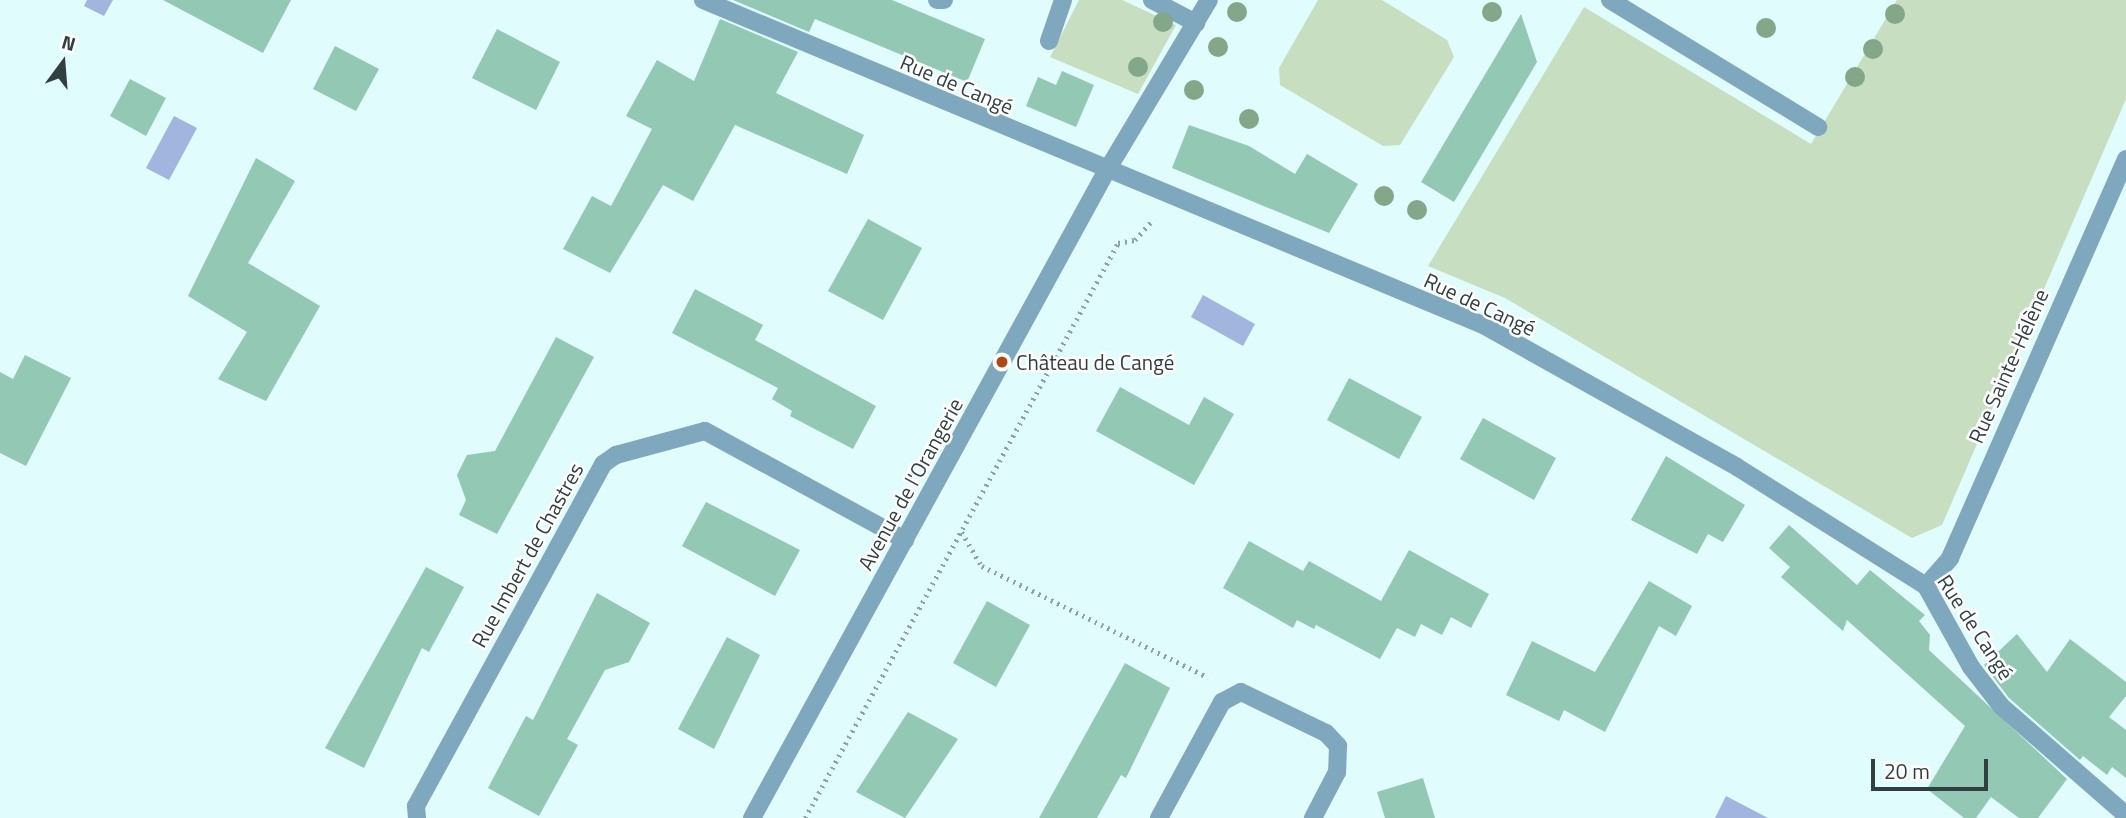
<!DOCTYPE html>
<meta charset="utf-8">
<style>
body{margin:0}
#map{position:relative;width:2126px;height:818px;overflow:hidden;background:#e0fcfd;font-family:"Titillium Web",sans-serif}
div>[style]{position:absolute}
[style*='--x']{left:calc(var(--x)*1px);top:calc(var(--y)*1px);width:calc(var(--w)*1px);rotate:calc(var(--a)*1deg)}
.green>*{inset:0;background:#c8dec0}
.water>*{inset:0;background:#a1b5df}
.building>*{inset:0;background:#92c8b4}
.path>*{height:4.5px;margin-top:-2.25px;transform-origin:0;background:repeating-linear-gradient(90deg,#8da2a3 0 2px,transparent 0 7px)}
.minor>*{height:18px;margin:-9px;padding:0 9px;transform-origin:9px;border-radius:9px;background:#7fa8bf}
.trees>*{width:20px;height:20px;margin:-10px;border-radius:50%;background:#84a689}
.dots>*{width:19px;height:19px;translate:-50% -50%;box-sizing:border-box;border:4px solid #fff;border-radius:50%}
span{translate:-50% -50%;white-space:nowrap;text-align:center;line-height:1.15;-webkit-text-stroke:5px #fff;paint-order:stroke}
.street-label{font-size:21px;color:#313f40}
.poi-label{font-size:21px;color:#313f40}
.left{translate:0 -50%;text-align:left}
.north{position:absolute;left:28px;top:28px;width:70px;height:70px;-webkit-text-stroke:5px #fff;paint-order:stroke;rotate:16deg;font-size:19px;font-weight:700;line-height:28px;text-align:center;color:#313f40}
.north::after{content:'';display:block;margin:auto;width:24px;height:32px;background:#313f40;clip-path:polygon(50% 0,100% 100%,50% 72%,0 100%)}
.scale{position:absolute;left:1871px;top:759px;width:117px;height:32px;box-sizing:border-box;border:4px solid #313f40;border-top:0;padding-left:9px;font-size:21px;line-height:24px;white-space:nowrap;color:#313f40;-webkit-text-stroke:5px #fff;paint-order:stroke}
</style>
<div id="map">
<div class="green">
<i style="clip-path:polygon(1079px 0,1122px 0,1176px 25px,1138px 94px,1050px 57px)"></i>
<i style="clip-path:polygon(1318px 0,1382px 0,1447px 40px,1454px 57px,1400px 145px,1383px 146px,1280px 85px,1279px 68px)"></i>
<i style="clip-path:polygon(1897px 0,2126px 0,2126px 99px,1942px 525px,1912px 538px,1505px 298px,1428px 266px,1584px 7px,1811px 144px)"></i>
</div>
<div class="water">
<i style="clip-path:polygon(87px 0,113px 0,104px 16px,84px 6px)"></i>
<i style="clip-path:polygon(174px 116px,197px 128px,169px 180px,146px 168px)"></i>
<i style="clip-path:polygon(1203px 295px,1255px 324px,1243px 346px,1191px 317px)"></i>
<i style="clip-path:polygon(1726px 796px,1768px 818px,1715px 818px)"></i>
</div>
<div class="building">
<i style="clip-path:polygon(163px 0,291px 0,263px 53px)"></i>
<i style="clip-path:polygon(733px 0,892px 0,985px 39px,967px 82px,815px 19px,809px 32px)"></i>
<i style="clip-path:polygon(1521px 14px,1537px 62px,1454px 202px,1421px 182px)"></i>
<i style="clip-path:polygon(720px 19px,798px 52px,776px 93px,864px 135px,847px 174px,735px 125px,693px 201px,663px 185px,610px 273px,563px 249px,592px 196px,611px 206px,652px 129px,626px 116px,657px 60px,694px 81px)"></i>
<i style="clip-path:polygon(497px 29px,560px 62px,536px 110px,472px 78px)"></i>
<i style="clip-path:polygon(335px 46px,379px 69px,356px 111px,313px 89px)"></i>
<i style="clip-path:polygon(1062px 71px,1094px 85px,1076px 127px,1026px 106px,1038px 77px,1056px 85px)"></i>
<i style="clip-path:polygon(130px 79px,166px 98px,146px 136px,110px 116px)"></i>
<i style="clip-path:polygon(1189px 125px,1249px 146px,1295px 174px,1307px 154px,1358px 184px,1329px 233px,1172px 168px)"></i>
<i style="clip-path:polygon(256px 158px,295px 181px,248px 263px,320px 306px,266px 401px,218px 379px,247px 332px,188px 296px)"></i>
<i style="clip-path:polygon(868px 219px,922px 248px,883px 320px,828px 291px)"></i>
<i style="clip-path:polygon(695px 289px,763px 325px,755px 340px,876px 406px,853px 449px,790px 416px,792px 411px,772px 399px,778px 388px,672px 333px)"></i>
<i style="clip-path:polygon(556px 337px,594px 357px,497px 534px,459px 515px,466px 500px,457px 475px,467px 455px,495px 451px)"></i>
<i style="clip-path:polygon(25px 355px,71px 378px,26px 466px,0 453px,0 372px,13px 379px)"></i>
<i style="clip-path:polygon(1349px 378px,1422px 417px,1399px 459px,1327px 420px)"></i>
<i style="clip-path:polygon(1120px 387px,1189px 425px,1204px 397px,1234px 414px,1194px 485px,1096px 431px)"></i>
<i style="clip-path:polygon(1483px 418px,1556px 458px,1534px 500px,1460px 459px)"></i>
<i style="clip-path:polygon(1666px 456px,1745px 505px,1723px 542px,1708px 534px,1697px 554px,1631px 520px)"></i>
<i style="clip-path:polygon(706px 502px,800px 550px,775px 596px,682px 546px)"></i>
<i style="clip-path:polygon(1789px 525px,1857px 585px,1870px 570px,1925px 615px,1919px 621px,1930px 635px,1929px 650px,2067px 779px,2038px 818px,2019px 818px,1991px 797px,1976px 818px,1964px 818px,1927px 789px,1965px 726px,1847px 620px,1843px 631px,1781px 577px,1790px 567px,1769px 548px)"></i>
<i style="clip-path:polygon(1249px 541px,1303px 571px,1309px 561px,1381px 601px,1409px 550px,1489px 594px,1471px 628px,1451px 617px,1442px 635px,1421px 624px,1415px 637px,1397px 628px,1380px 659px,1316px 625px,1314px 629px,1297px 620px,1293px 628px,1223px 588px)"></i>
<i style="clip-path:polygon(426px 567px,464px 587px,429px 652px,422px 648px,364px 768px,325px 748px)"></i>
<i style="clip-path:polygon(1649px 581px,1692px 606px,1676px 636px,1659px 626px,1605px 732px,1564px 710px,1559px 721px,1506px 695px,1532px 641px,1595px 672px)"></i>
<i style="clip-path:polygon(597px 593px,650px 623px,629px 662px,605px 670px,567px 739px,578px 745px,539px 816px,488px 788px,526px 716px,533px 720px)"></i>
<i style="clip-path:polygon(987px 601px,1030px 625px,996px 687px,953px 663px)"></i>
<i style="clip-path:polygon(2017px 634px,2047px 672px,2070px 639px,2126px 682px,2126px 696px,2109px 717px,2126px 730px,2126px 778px,2112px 767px,2107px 775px,2083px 756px,2080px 760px,2009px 698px,1984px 665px)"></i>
<i style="clip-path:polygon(727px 637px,760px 655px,714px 749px,678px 729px)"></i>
<i style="clip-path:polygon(1125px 663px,1170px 688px,1126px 778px,1121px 775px,1097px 818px,1039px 818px)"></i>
<i style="clip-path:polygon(908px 712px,958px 739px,905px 818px,856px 792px)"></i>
<i style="clip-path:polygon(1423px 778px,1435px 818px,1385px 818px,1377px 792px)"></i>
</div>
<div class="path">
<i style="--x:962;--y:532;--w:39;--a:60"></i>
<i style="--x:982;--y:566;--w:252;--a:26.2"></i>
<i style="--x:805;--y:818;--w:655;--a:-61.44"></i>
<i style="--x:1118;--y:243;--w:17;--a:-10"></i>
<i style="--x:1135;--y:240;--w:28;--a:-49"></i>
</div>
<div class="minor">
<i style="--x:703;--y:0;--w:845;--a:22.62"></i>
<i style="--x:1483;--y:325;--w:291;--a:29.2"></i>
<i style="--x:1737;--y:467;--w:223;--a:32.2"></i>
<i style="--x:1926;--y:586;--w:93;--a:60.9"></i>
<i style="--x:1971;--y:667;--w:49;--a:52.4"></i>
<i style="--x:2001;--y:706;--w:166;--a:41.1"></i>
<i style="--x:937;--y:0;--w:7;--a:0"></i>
<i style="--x:1152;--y:0;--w:50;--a:27.6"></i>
<i style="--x:1610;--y:0;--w:244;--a:31.4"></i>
<i style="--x:1049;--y:41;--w:43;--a:-71.1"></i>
<i style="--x:1926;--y:586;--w:37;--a:-49"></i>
<i style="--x:1950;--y:558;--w:436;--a:-66.2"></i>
<i style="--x:417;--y:818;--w:12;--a:-95"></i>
<i style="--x:416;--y:806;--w:390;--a:-61.3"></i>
<i style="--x:603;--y:464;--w:16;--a:-35"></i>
<i style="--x:616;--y:455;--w:92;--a:-15.1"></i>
<i style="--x:705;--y:431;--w:228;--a:28.6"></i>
<i style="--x:752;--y:818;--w:737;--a:-61.28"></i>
<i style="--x:1106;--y:172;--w:200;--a:-59.1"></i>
<i style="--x:1159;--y:818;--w:132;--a:-61.5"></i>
<i style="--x:1222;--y:702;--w:21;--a:-28"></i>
<i style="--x:1241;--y:692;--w:94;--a:25.8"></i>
<i style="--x:1326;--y:733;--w:18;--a:47"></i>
<i style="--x:1338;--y:746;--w:26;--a:92"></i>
<i style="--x:1337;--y:772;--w:52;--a:117.6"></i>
</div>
<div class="trees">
<i style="left:1237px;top:12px"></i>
<i style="left:1492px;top:12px"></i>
<i style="left:1895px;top:14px"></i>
<i style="left:1163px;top:22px"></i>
<i style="left:1766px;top:28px"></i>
<i style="left:1218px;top:47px"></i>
<i style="left:1873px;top:49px"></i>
<i style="left:1138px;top:67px"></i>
<i style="left:1855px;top:77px"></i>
<i style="left:1194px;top:90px"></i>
<i style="left:1249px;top:119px"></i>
<i style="left:1384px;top:196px"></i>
<i style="left:1417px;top:210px"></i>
</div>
<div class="dots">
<i style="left:1002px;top:362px;background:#ad4916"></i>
</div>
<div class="street-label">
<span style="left:957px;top:84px;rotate:23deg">Rue de Cangé</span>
<span style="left:1480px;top:304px;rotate:25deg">Rue de Cangé</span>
<span style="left:2008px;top:366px;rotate:-66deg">Rue Sainte-Hélène</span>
<span style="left:910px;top:484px;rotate:-61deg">Avenue de l'Orangerie</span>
<span style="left:527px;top:555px;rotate:-61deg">Rue Imbert de Chastres</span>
<span style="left:1976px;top:627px;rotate:57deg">Rue de Cangé</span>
</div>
<div class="poi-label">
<span class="left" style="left:1016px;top:362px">Château de Cangé</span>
</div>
<div class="north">N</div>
<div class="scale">20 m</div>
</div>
